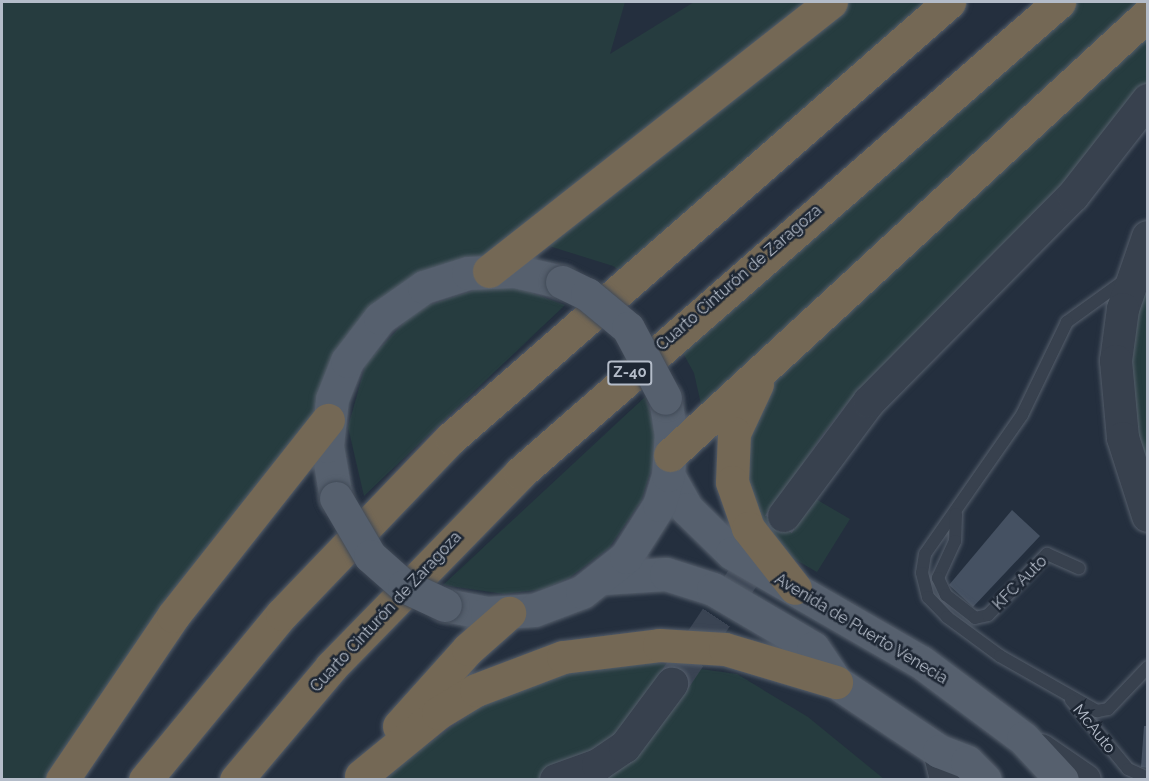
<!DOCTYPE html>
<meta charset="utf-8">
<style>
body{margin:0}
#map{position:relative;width:1149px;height:781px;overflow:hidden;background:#242f3e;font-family:Raleway,sans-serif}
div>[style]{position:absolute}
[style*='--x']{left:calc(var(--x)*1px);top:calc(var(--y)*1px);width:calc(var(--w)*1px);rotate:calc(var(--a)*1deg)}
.green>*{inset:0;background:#263c3f}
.building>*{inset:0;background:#455162}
.tertiary-tunnel>*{height:32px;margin-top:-16px;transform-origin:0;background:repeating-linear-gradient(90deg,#3a4453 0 32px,transparent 0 48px)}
.roads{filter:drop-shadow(0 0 2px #565f6c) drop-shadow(0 0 2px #565f6c)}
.service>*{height:12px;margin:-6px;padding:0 6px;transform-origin:6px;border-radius:6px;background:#38414e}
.tertiary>*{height:32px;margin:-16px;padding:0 16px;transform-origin:16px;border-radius:16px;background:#38414e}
.primary>*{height:33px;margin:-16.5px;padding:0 16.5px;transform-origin:16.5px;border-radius:16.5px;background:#56606e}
.motorway>*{height:33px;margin:-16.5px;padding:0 16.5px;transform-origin:16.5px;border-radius:16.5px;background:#746855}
.bridges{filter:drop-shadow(0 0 2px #414a57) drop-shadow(0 0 2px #414a57)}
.primary-bridge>*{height:33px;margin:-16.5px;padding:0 16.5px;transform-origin:16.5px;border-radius:16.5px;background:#56606e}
span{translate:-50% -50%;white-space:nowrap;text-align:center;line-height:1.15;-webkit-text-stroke:5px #1d2633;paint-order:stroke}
.shield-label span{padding:2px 4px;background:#1d2633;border:2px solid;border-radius:4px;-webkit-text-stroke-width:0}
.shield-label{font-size:15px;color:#b4bcc9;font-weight:700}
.street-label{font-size:16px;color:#b4bcc9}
.frame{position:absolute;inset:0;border:3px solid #b4bcc9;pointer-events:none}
</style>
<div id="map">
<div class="green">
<i style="clip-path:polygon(2px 2px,625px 2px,610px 54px,694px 2px,949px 2px,630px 278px,613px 266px,533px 241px,424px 287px,336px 385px,62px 779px,2px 780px)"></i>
<i style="clip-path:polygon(1059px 2px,1147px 2px,1147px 100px,1049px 221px,848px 402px,820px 438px,790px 484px,850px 519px,817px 572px,787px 555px,765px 530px,748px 484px,746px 457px,705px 422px,694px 373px,673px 335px)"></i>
<i style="clip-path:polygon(1147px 259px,1147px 494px,1130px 437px,1131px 313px)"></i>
<i style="clip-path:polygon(484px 287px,521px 289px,565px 305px,364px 496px,348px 427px,366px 363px,417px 309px)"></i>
<i style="clip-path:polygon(646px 396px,656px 435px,654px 461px,641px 501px,609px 548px,569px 578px,544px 589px,504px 594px,443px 585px)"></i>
<i style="clip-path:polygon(650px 662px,737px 674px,808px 717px,884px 779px,386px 780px,401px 763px,494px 697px,576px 669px)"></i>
</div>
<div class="building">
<i style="clip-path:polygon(1012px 510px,1040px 536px,973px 607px,949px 585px)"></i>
<i style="clip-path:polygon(1144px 726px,1148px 726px,1148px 768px,1141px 767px)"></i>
</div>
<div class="tertiary-tunnel">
<i style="--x:672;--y:684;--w:202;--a:-56.3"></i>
</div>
<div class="roads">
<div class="service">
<i style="--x:1125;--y:280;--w:72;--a:144.1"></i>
<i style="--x:1067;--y:322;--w:103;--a:115.8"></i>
<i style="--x:1022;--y:415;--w:169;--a:124.9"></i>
<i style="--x:925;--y:554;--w:19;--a:99"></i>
<i style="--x:922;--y:573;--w:25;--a:76"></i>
<i style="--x:928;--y:597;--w:28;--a:46"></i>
<i style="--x:947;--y:617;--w:66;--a:36.3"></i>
<i style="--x:1000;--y:656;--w:112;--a:29.6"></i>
<i style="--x:1097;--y:711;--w:11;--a:-10"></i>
<i style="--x:1108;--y:709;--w:58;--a:-46.4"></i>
<i style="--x:956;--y:514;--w:27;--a:92"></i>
<i style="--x:955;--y:541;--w:41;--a:114.7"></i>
<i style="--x:938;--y:578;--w:19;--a:65"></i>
<i style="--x:946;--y:595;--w:37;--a:38"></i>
<i style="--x:975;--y:618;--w:13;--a:-13"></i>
<i style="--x:988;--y:615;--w:85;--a:-46"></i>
<i style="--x:1047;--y:554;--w:35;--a:24"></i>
<i style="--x:1071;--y:700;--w:89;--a:50.4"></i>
<i style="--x:1128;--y:769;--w:22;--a:24"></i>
</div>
<div class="tertiary">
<i style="--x:1148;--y:237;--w:76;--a:109.1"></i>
<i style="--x:1123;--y:309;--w:52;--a:97.7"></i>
<i style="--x:1116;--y:361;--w:77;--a:84.8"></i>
<i style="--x:1123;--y:438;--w:82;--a:72.2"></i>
<i style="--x:784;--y:516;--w:142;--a:-53.3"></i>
<i style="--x:869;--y:402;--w:290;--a:-45.3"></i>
<i style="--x:1073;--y:196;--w:122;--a:-52"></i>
<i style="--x:1041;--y:750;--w:53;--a:34.3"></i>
<i style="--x:939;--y:751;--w:30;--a:76"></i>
<i style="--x:556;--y:780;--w:45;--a:-19.7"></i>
<i style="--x:598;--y:765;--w:32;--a:-34"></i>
<i style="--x:625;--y:747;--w:79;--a:-53.3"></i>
</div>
<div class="primary">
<i style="--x:668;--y:475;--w:39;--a:61"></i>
<i style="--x:687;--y:509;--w:63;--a:44.4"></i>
<i style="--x:732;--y:553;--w:218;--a:30"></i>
<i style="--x:921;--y:662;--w:127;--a:36.7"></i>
<i style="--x:1023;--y:738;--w:57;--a:47.1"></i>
<i style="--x:336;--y:498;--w:53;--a:-99.8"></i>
<i style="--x:327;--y:446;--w:47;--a:-83.9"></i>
<i style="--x:332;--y:399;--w:41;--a:-68.5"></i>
<i style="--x:347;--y:361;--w:54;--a:-52.5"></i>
<i style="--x:380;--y:318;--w:54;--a:-35.2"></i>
<i style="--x:424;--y:287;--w:46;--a:-17.7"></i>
<i style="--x:468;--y:273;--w:46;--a:-2.5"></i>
<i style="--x:514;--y:271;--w:49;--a:12.9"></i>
<i style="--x:603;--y:578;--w:63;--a:-3.6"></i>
<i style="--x:666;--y:574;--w:49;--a:17.7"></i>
<i style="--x:713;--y:589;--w:116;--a:30.5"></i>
<i style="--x:813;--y:648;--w:41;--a:55.9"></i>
<i style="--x:836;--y:682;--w:124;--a:33.8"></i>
<i style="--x:939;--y:751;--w:30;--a:21"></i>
<i style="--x:967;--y:762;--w:25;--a:45"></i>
<i style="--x:445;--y:605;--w:43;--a:10.8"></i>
<i style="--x:487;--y:613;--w:47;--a:-3.7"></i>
<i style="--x:534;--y:610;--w:51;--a:-20.6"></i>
<i style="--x:582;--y:592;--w:56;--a:-38.5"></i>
<i style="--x:626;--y:557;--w:62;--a:-57.6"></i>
<i style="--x:659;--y:505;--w:31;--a:-73"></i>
<i style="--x:668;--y:475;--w:39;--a:-86"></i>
<i style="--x:671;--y:436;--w:38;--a:-99"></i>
</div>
<div class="motorway">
<i style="--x:489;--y:271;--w:435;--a:-38.2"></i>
<i style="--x:757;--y:384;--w:54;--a:115.1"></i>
<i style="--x:734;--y:433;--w:49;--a:92.3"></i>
<i style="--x:732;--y:482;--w:49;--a:70.8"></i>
<i style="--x:748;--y:528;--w:76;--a:51.9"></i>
<i style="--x:670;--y:455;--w:650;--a:-42.69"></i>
<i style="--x:399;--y:726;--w:103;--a:-48.1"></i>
<i style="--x:468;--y:649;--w:55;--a:-41.3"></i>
<i style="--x:361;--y:776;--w:99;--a:-39.3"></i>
<i style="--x:438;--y:713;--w:44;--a:-31.2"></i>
<i style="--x:476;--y:690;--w:93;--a:-20.8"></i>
<i style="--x:563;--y:657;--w:97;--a:-7.1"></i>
<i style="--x:659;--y:645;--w:66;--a:3.5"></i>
<i style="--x:725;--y:649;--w:116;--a:16.6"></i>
<i style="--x:62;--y:780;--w:198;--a:-55.9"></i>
<i style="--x:173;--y:616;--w:250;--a:-51.7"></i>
<i style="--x:145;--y:780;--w:215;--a:-50.5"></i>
<i style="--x:282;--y:614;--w:244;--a:-46.2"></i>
<i style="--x:451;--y:438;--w:662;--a:-41.2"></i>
<i style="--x:236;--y:780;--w:148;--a:-49.9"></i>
<i style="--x:331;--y:667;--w:271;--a:-45.7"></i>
<i style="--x:520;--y:473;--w:716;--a:-41.15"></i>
</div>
</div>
<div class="bridges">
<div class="primary-bridge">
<i style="--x:562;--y:282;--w:28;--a:26"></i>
<i style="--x:587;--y:294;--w:53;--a:39.7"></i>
<i style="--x:628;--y:328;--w:79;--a:62.1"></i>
<i style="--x:336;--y:498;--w:67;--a:59.6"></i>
<i style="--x:370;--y:556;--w:45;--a:41.4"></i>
<i style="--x:404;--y:586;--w:45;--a:24.9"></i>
</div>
</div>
<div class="shield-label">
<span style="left:630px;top:373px">Z-40</span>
</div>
<div class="street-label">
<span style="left:739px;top:278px;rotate:-41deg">Cuarto Cinturón de Zaragoza</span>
<span style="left:1020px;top:583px;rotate:-45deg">KFC Auto</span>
<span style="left:386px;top:612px;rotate:-47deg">Cuarto Cinturón de Zaragoza</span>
<span style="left:861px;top:629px;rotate:31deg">Avenida de Puerto Venecia</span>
<span style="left:1094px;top:729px;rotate:51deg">McAuto</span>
</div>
<div class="frame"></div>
</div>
